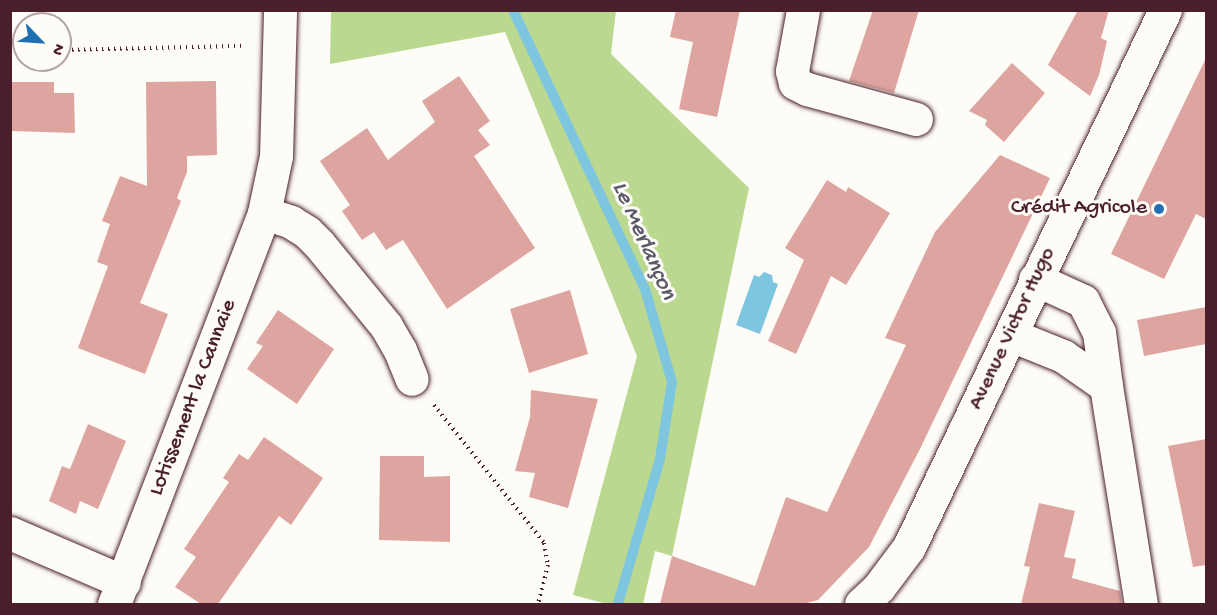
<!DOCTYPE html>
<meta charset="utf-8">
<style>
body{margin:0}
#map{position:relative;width:1217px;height:615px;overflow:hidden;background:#fdfcf7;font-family:"Gochi Hand",sans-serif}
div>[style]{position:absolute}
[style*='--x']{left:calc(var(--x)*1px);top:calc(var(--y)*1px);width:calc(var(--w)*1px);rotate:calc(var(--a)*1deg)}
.green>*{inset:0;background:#bbd890}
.water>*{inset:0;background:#7ec6df}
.stream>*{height:10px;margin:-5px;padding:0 5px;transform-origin:5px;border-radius:5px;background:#7ec6df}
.building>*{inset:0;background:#dea49f}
.path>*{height:4px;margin-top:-2px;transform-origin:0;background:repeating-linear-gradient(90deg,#4a1f2b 0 1.5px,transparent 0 6px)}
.roads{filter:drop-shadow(0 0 2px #4a1f2b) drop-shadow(0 0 2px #4a1f2b)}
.street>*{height:33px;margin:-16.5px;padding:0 16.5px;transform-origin:16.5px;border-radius:16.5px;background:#fdfcf7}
.secondary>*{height:33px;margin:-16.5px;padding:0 16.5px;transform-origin:16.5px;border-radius:16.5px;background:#fdfcf7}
.dots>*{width:16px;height:16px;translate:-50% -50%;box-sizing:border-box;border:3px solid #fdfcf7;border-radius:50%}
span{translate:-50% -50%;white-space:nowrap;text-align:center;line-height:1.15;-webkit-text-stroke:6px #fdfcf7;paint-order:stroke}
.poi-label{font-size:22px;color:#4a1f2b}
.right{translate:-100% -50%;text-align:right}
.street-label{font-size:22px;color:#4a1f2b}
.water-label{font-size:24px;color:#5c596a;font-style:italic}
.frame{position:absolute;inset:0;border:12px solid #4a1f2b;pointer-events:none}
.north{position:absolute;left:12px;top:12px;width:60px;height:60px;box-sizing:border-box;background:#fdfcf7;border:2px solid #b5a4a5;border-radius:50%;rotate:115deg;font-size:16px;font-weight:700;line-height:24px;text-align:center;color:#4a1f2b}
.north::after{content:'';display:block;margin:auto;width:21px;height:27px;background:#1f6fb2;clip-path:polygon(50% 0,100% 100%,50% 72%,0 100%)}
</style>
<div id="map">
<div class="green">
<i style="clip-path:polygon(331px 11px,616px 11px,611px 54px,749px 188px,672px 556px,655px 551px,643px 604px,607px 604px,573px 595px,637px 356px,505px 32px,330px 64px)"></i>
</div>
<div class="water">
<i style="clip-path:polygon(764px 272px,772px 275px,773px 282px,778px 284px,760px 334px,736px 325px,754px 275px,759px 277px)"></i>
</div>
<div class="stream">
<i style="--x:513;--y:10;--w:309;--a:64.7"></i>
<i style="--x:645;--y:289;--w:97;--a:73.8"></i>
<i style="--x:672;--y:382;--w:78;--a:98.9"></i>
<i style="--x:660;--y:459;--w:151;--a:106.2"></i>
</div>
<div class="building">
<i style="clip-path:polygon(676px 10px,740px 10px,717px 117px,679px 109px,693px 42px,670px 37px)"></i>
<i style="clip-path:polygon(873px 10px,919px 10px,894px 93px,849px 81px)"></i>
<i style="clip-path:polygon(1078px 10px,1109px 10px,1101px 38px,1107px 41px,1099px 75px,1090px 96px,1048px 65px)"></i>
<i style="clip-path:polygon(1206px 58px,1206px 219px,1196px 214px,1164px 279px,1111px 254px)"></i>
<i style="clip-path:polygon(1012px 63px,1045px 93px,1004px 142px,985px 125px,987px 120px,969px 111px)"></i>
<i style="clip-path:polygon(459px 76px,490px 121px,478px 130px,490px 145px,474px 156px,535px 248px,447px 309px,403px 240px,386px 250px,374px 232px,362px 240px,342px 211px,350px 205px,320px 161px,367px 128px,388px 160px,435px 122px,422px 101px)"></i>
<i style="clip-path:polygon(216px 81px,217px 155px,187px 156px,187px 172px,177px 198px,181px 201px,140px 303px,168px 314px,145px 374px,78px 348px,108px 266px,97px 262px,110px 224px,102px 221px,120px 176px,147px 186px,146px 82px)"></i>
<i style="clip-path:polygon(10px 82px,54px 82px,54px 93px,74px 93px,75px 133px,10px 131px)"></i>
<i style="clip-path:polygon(1000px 155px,1050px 178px,919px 451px,869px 547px,818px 600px,803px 604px,660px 604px,672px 556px,755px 586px,786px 497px,827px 512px,906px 345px,885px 338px,935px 232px)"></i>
<i style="clip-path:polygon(827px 180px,846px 192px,848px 187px,890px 213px,846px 285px,831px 276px,796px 354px,768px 341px,804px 260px,785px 248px)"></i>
<i style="clip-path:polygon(570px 290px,588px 354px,529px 373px,510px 309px)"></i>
<i style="clip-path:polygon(1206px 307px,1206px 344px,1144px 356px,1137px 320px)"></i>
<i style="clip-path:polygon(278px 310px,334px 349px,297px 404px,247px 369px,263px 346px,256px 343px)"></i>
<i style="clip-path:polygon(531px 390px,598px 399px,568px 508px,529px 497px,535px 473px,515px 471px,530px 417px)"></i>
<i style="clip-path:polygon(88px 424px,126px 441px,98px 509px,80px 501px,76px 514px,49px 501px,62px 466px,70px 469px)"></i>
<i style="clip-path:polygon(264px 437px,323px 478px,291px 525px,279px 516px,218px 604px,201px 604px,175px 587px,196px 557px,184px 549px,229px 482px,223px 478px,239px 454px,248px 460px)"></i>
<i style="clip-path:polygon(1206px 439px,1206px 565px,1193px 567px,1168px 446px)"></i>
<i style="clip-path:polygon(380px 456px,424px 456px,424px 477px,450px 476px,450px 542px,379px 540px)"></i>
<i style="clip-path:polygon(1039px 503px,1075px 511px,1064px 557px,1076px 559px,1072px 578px,1120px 591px,1122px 604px,1021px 604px,1030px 567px,1024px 566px)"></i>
</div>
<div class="path">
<i style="--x:60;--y:50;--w:183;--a:-1.3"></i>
<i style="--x:10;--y:51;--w:14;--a:-4"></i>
<i style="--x:434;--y:405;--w:176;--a:51.4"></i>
<i style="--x:544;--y:543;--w:22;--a:80"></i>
<i style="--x:548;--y:565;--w:40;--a:104.4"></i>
</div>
<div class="roads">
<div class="street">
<i style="--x:803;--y:10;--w:62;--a:100.2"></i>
<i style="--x:792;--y:71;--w:12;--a:76"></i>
<i style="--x:795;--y:83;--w:13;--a:27"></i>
<i style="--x:807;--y:89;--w:113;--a:15.4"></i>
<i style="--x:264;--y:213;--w:28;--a:18"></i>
<i style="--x:291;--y:222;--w:19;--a:32"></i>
<i style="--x:307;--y:232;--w:17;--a:45"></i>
<i style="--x:319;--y:244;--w:106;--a:50.7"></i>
<i style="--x:386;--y:326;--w:28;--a:60"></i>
<i style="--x:400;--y:350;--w:31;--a:68"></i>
<i style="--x:1035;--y:279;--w:53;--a:24.6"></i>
<i style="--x:1083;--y:301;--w:35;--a:63"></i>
<i style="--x:1099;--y:332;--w:54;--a:82.6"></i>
<i style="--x:1011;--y:335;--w:56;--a:22"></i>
<i style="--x:1063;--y:356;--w:52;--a:34.9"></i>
<i style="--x:1106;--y:386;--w:221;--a:80.9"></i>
<i style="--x:10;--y:533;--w:124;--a:23.3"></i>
<i style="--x:114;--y:604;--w:419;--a:-69"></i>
<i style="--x:264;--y:213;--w:58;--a:-78.1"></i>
<i style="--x:276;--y:156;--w:146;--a:-88.4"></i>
</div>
<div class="secondary">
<i style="--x:861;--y:604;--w:25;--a:-43"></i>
<i style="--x:879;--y:587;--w:50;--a:-53.1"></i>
<i style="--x:909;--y:547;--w:595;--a:-64.51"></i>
</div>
</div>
<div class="dots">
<i style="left:1159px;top:209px;background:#1f6fb2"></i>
</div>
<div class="poi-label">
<span class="right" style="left:1147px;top:209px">Crédit Agricole</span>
</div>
<div class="street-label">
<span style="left:1013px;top:329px;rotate:-65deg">Avenue Victor Hugo</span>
<span style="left:194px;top:398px;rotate:-69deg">Lotissement la Cannaie</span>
</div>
<div class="water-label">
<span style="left:643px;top:241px;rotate:66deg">Le Merlançon</span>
</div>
<div class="frame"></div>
<div class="north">N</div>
</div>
